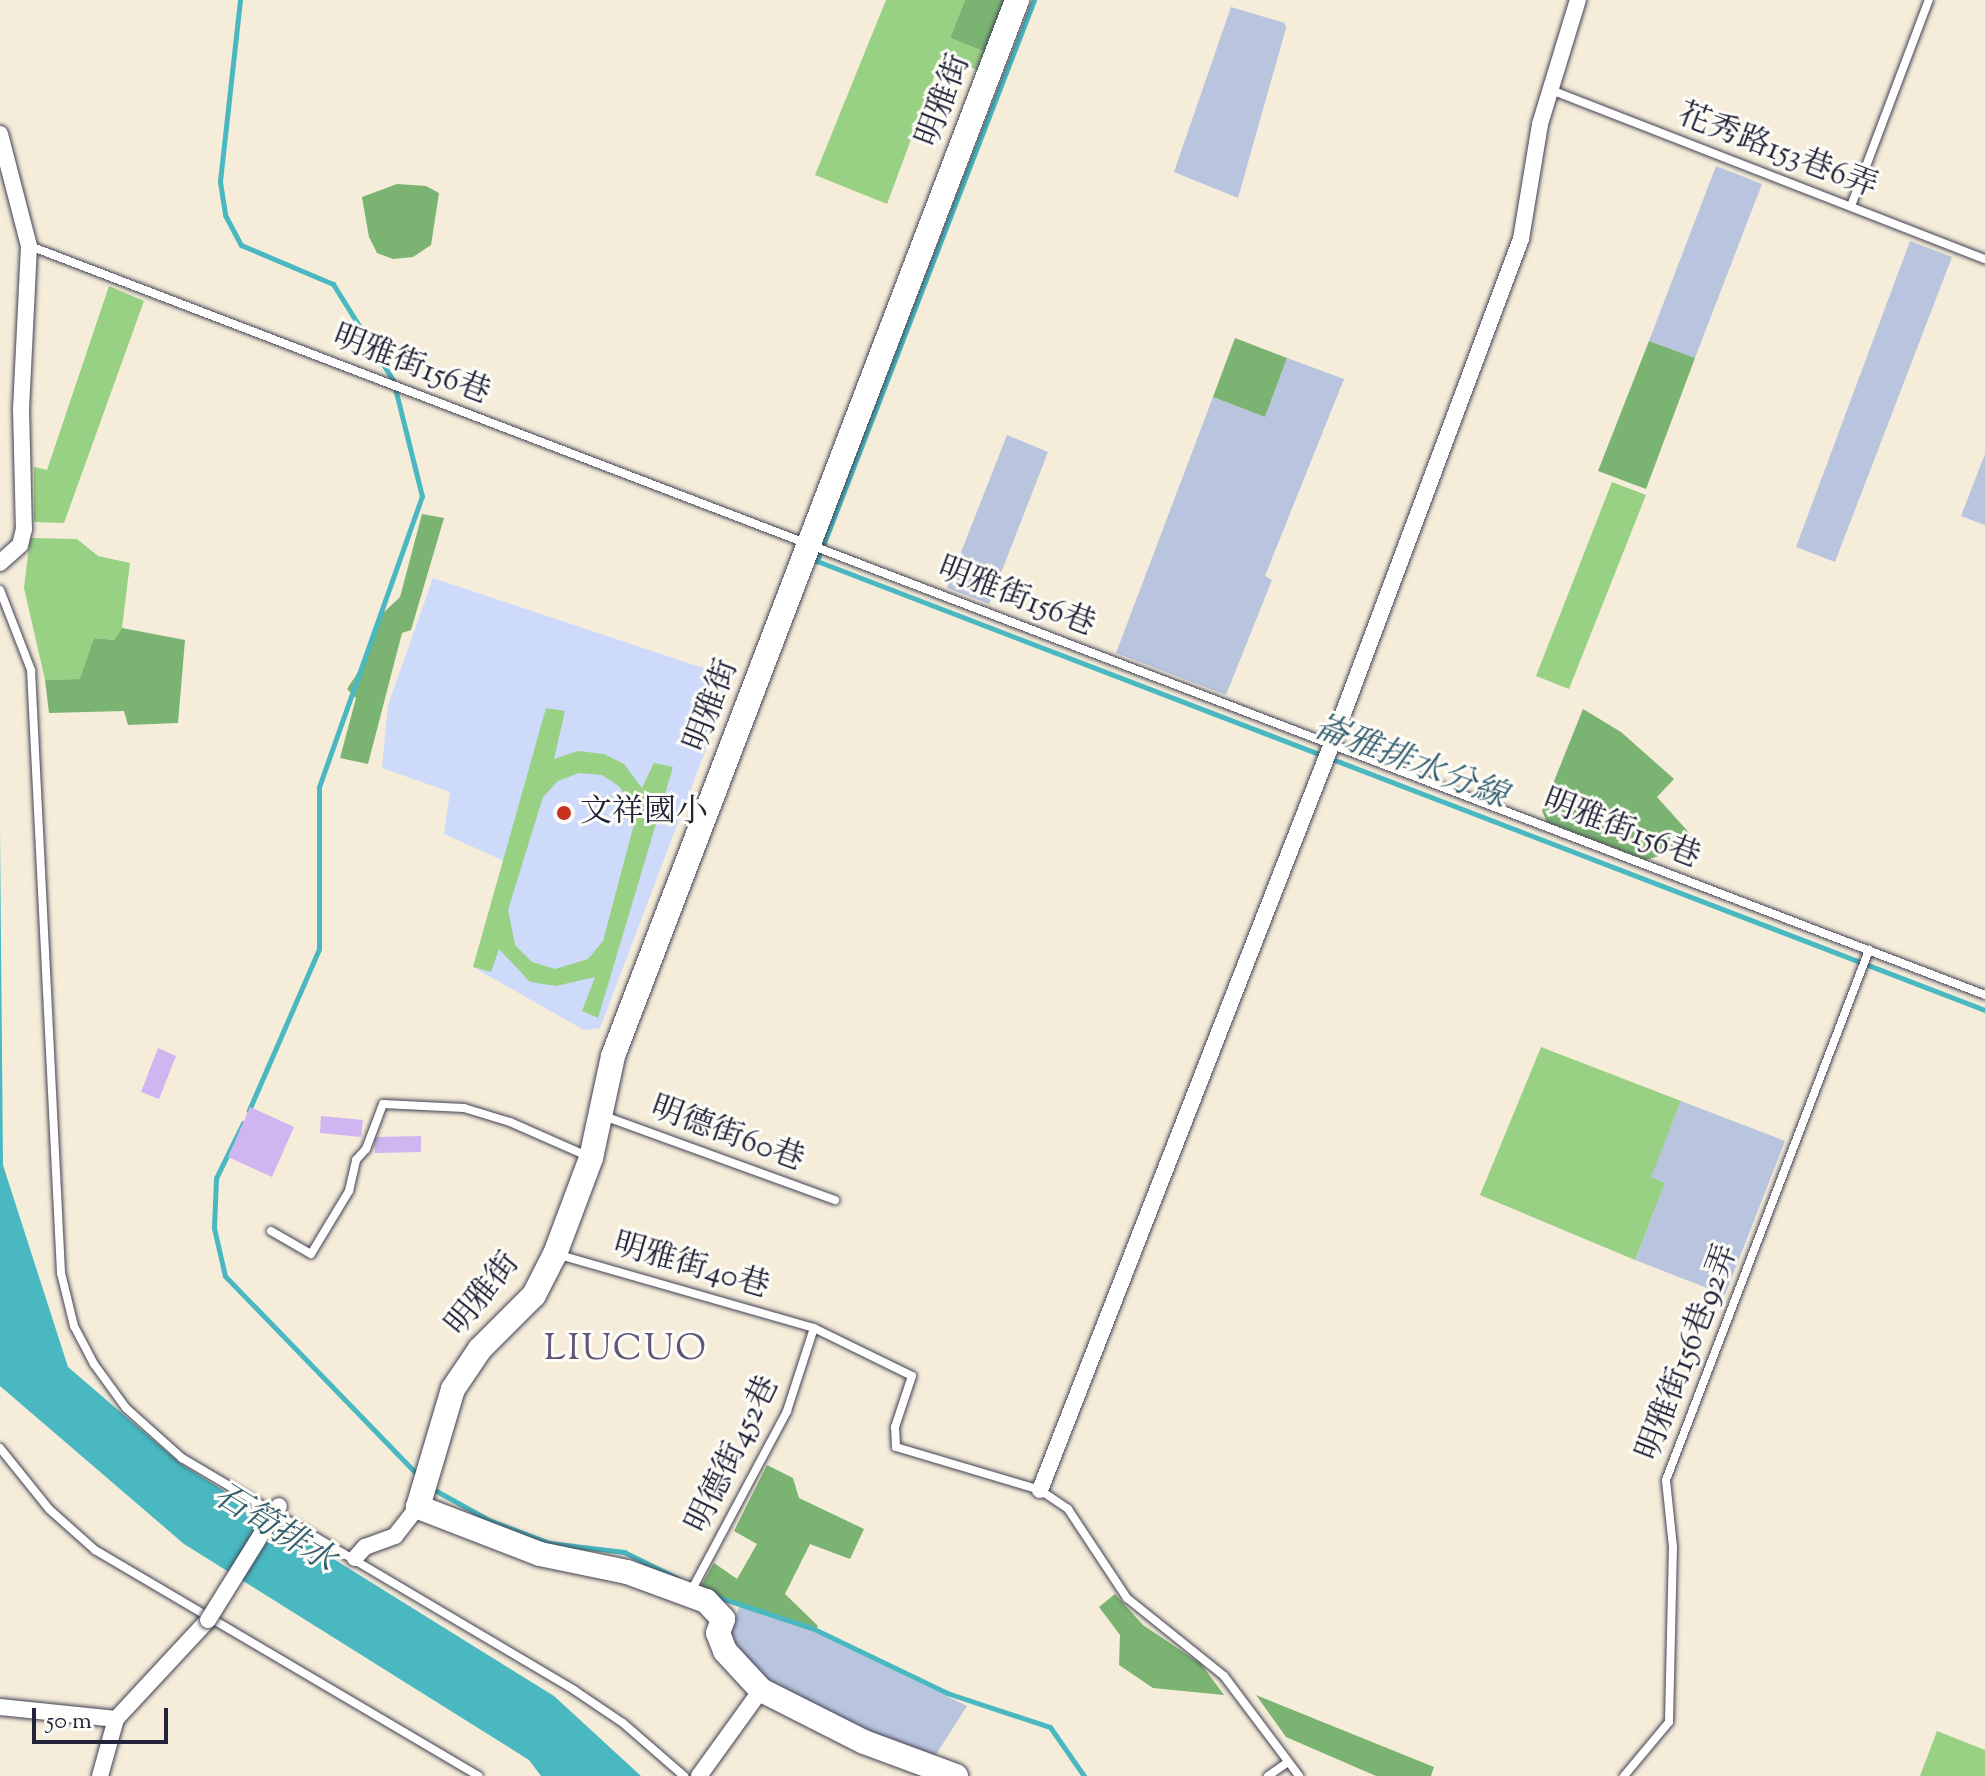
<!DOCTYPE html>
<meta charset="utf-8">
<style>
body{margin:0}
#map{position:relative;width:1985px;height:1776px;overflow:hidden;background:#f5edda;font-family:"Sorts Mill Goudy","Noto Serif TC",serif}
div>[style]{position:absolute}
[style*='--x']{left:calc(var(--x)*1px);top:calc(var(--y)*1px);width:calc(var(--w)*1px);rotate:calc(var(--a)*1deg)}
.built>*{inset:0;background:#cedafa}
.industrial>*{inset:0;background:#b9c4de}
.green>*{inset:0;background:#98d184}
.forest>*{inset:0;background:#7ab372}
.water>*{inset:0;background:#49b8c0}
.stream>*{height:5px;margin:-2.5px;padding:0 2.5px;transform-origin:2.5px;border-radius:2.5px;background:#49b8c0}
.building>*{inset:0;background:#cfb6f0}
.roads{filter:drop-shadow(0 0 2px #424053) drop-shadow(0 0 2px #424053)}
.lane>*{height:8px;margin:-4px;padding:0 4px;transform-origin:4px;border-radius:4px;background:#fff}
.street>*{height:16px;margin:-8px;padding:0 8px;transform-origin:8px;border-radius:8px;background:#fff}
.secondary>*{height:24px;margin:-12px;padding:0 12px;transform-origin:12px;border-radius:12px;background:#fff}
.bridges{filter:drop-shadow(0 0 2px #424053) drop-shadow(0 0 2px #424053)}
.street-bridge>*{height:16px;margin:-8px;padding:0 8px;transform-origin:8px;border-radius:8px;background:#fff}
.dots>*{width:22px;height:22px;translate:-50% -50%;box-sizing:border-box;border:4px solid #fdfcf7;border-radius:50%}
span{translate:-50% -50%;white-space:nowrap;text-align:center;line-height:1.15;-webkit-text-stroke:6px #fdfcf7;paint-order:stroke}
.street-label{font-size:32px;color:#22223b}
.poi-label{font-size:32px;color:#22223b}
.left{translate:0 -50%;text-align:left}
.water-label{font-size:34px;color:#325e70;font-style:italic}
.quarter-label{font-size:36px;color:#5f567a;letter-spacing:2px}
.scale{position:absolute;left:32px;top:1708px;width:136px;height:36px;box-sizing:border-box;border:4px solid #22223b;border-top:0;padding-left:10px;font-size:24px;line-height:28px;white-space:nowrap;color:#22223b;-webkit-text-stroke:6px #fdfcf7;paint-order:stroke}
</style>
<div id="map">
<div class="built">
<i style="clip-path:polygon(433px 578px,733px 678px,600px 1028px,584px 1030px,473px 967px,504px 861px,444px 834px,450px 792px,382px 768px,388px 705px)"></i>
</div>
<div class="industrial">
<i style="clip-path:polygon(1231px 7px,1285px 23px,1286px 28px,1238px 198px,1174px 172px)"></i>
<i style="clip-path:polygon(1716px 166px,1762px 184px,1695px 358px,1649px 341px)"></i>
<i style="clip-path:polygon(1910px 241px,1952px 257px,1835px 562px,1796px 547px)"></i>
<i style="clip-path:polygon(1287px 358px,1344px 379px,1265px 576px,1272px 580px,1226px 695px,1116px 653px,1213px 397px,1265px 417px)"></i>
<i style="clip-path:polygon(1007px 435px,1048px 452px,989px 604px,947px 588px)"></i>
<i style="clip-path:polygon(1985px 454px,1985px 525px,1961px 516px)"></i>
<i style="clip-path:polygon(1681px 1101px,1785px 1141px,1725px 1295px,1635px 1260px,1665px 1183px,1650px 1177px)"></i>
<i style="clip-path:polygon(739px 1607px,815px 1632px,967px 1706px,928px 1767px,835px 1730px,726px 1650px)"></i>
</div>
<div class="green">
<i style="clip-path:polygon(886px 0,965px 0,950px 38px,993px 55px,988px 74px,942px 56px,887px 204px,815px 175px)"></i>
<i style="clip-path:polygon(109px 286px,144px 301px,64px 523px,34px 522px,34px 467px,47px 470px)"></i>
<i style="clip-path:polygon(1612px 482px,1646px 495px,1569px 689px,1536px 676px)"></i>
<i style="clip-path:polygon(30px 538px,77px 539px,98px 556px,130px 563px,122px 628px,114px 640px,94px 638px,81px 679px,45px 680px,24px 588px)"></i>
<i style="clip-path:polygon(evenodd,546px 708px,565px 711px,554px 759px,578px 751px,604px 754px,624px 764px,642px 788px,654px 763px,673px 767px,598px 1018px,582px 1011px,595px 977px,556px 986px,530px 982px,499px 949px,491px 972px,473px 967px,546px 708px,579px 773px,602px 775px,619px 786px,630px 803px,634px 824px,603px 941px,588px 959px,555px 969px,532px 962px,515px 945px,508px 910px,543px 797px,558px 781px,579px 773px)"></i>
<i style="clip-path:polygon(1541px 1047px,1681px 1101px,1651px 1177px,1665px 1183px,1635px 1260px,1480px 1195px)"></i>
<i style="clip-path:polygon(1937px 1731px,1985px 1750px,1985px 1776px,1920px 1776px)"></i>
</div>
<div class="forest">
<i style="clip-path:polygon(965px 0,1015px 0,993px 55px,950px 38px)"></i>
<i style="clip-path:polygon(397px 184px,426px 186px,439px 193px,431px 245px,413px 257px,393px 259px,377px 253px,369px 237px,362px 197px)"></i>
<i style="clip-path:polygon(1235px 338px,1287px 358px,1265px 417px,1213px 397px)"></i>
<i style="clip-path:polygon(1649px 341px,1695px 358px,1646px 489px,1598px 471px)"></i>
<i style="clip-path:polygon(422px 514px,444px 518px,411px 630px,402px 633px,368px 764px,340px 758px,356px 698px,347px 689px,364px 663px,380px 616px,400px 597px)"></i>
<i style="clip-path:polygon(122px 628px,185px 640px,178px 723px,128px 725px,124px 711px,49px 713px,45px 680px,80px 679px,94px 638px,114px 640px)"></i>
<i style="clip-path:polygon(1583px 709px,1621px 732px,1674px 779px,1657px 797px,1692px 836px,1678px 850px,1646px 860px,1547px 822px,1542px 811px)"></i>
<i style="clip-path:polygon(767px 1465px,793px 1478px,799px 1498px,864px 1529px,850px 1559px,810px 1544px,785px 1594px,818px 1626px,815px 1632px,739px 1607px,701px 1586px,714px 1563px,737px 1579px,757px 1544px,734px 1531px)"></i>
<i style="clip-path:polygon(1115px 1594px,1143px 1625px,1201px 1664px,1224px 1695px,1153px 1688px,1119px 1665px,1120px 1635px,1099px 1607px)"></i>
<i style="clip-path:polygon(1256px 1695px,1434px 1767px,1431px 1776px,1376px 1776px,1286px 1737px)"></i>
</div>
<div class="water">
<i style="clip-path:polygon(0 829px,3px 1165px,68px 1367px,181px 1464px,554px 1696px,641px 1776px,541px 1776px,529px 1760px,184px 1544px,0 1386px)"></i>
</div>
<div class="stream">
<i style="--x:240;--y:0;--w:183;--a:96.3"></i>
<i style="--x:220;--y:182;--w:33;--a:81"></i>
<i style="--x:225;--y:215;--w:34;--a:62"></i>
<i style="--x:241;--y:245;--w:100;--a:23"></i>
<i style="--x:333;--y:284;--w:113;--a:58"></i>
<i style="--x:393;--y:380;--w:120;--a:76"></i>
<i style="--x:422;--y:496;--w:309;--a:109.5"></i>
<i style="--x:319;--y:787;--w:162;--a:90"></i>
<i style="--x:319;--y:949;--w:176;--a:113.5"></i>
<i style="--x:1034;--y:0;--w:602;--a:111.15"></i>
<i style="--x:817;--y:561;--w:1251;--a:21.03"></i>
<i style="--x:243;--y:1123;--w:61;--a:116.1"></i>
<i style="--x:216;--y:1178;--w:50;--a:92.3"></i>
<i style="--x:214;--y:1228;--w:49;--a:77.1"></i>
<i style="--x:225;--y:1276;--w:277;--a:45.9"></i>
<i style="--x:431;--y:1488;--w:66;--a:28.9"></i>
<i style="--x:489;--y:1520;--w:64;--a:21"></i>
<i style="--x:549;--y:1543;--w:76;--a:6.8"></i>
<i style="--x:624;--y:1552;--w:59;--a:26.1"></i>
<i style="--x:715;--y:1596;--w:102;--a:18.3"></i>
<i style="--x:812;--y:1628;--w:150;--a:25.7"></i>
<i style="--x:947;--y:1693;--w:108;--a:18.3"></i>
<i style="--x:1050;--y:1727;--w:60;--a:55.2"></i>
</div>
<div class="building">
<i style="clip-path:polygon(158px 1048px,176px 1056px,159px 1099px,141px 1092px)"></i>
<i style="clip-path:polygon(250px 1107px,294px 1127px,272px 1177px,228px 1157px)"></i>
<i style="clip-path:polygon(321px 1116px,363px 1120px,361px 1137px,320px 1133px)"></i>
<i style="clip-path:polygon(421px 1136px,421px 1152px,375px 1153px,374px 1137px)"></i>
</div>
<div class="roads">
<div class="lane">
<i style="--x:1551;--y:90;--w:466;--a:21.3"></i>
<i style="--x:1851;--y:206;--w:220;--a:-69.3"></i>
<i style="--x:30;--y:246;--w:2094;--a:20.96"></i>
<i style="--x:0;--y:590;--w:86;--a:68.8"></i>
<i style="--x:31;--y:670;--w:604;--a:87.15"></i>
<i style="--x:61;--y:1273;--w:55;--a:76.2"></i>
<i style="--x:74;--y:1326;--w:43;--a:62.2"></i>
<i style="--x:94;--y:1364;--w:54;--a:54"></i>
<i style="--x:126;--y:1408;--w:75;--a:41.8"></i>
<i style="--x:182;--y:1458;--w:456;--a:30.6"></i>
<i style="--x:574;--y:1690;--w:59;--a:34"></i>
<i style="--x:623;--y:1723;--w:81;--a:41"></i>
<i style="--x:604;--y:1116;--w:246;--a:20"></i>
<i style="--x:271;--y:1231;--w:46;--a:29.9"></i>
<i style="--x:311;--y:1254;--w:74;--a:-58.9"></i>
<i style="--x:349;--y:1191;--w:32;--a:-77"></i>
<i style="--x:356;--y:1160;--w:15;--a:-48"></i>
<i style="--x:366;--y:1149;--w:48;--a:-69.3"></i>
<i style="--x:383;--y:1104;--w:81;--a:2.8"></i>
<i style="--x:464;--y:1108;--w:48;--a:16.9"></i>
<i style="--x:510;--y:1122;--w:84;--a:23.8"></i>
<i style="--x:556;--y:1254;--w:268;--a:16"></i>
<i style="--x:814;--y:1328;--w:109;--a:26.1"></i>
<i style="--x:912;--y:1376;--w:54;--a:108.4"></i>
<i style="--x:895;--y:1427;--w:20;--a:87"></i>
<i style="--x:896;--y:1447;--w:150;--a:16.6"></i>
<i style="--x:1040;--y:1490;--w:34;--a:34"></i>
<i style="--x:1068;--y:1509;--w:107;--a:56.5"></i>
<i style="--x:1127;--y:1598;--w:124;--a:38.8"></i>
<i style="--x:1224;--y:1676;--w:125;--a:53.1"></i>
<i style="--x:0;--y:1448;--w:78;--a:51.2"></i>
<i style="--x:49;--y:1509;--w:62;--a:41.7"></i>
<i style="--x:95;--y:1550;--w:445;--a:30.5"></i>
<i style="--x:691;--y:1591;--w:204;--a:-61.9"></i>
<i style="--x:787;--y:1411;--w:87;--a:-72"></i>
<i style="--x:1268;--y:1776;--w:24;--a:-35"></i>
<i style="--x:1624;--y:1776;--w:70;--a:-50.2"></i>
<i style="--x:1669;--y:1722;--w:175;--a:-88.7"></i>
<i style="--x:1673;--y:1547;--w:67;--a:-96"></i>
<i style="--x:1666;--y:1480;--w:568;--a:-69.04"></i>
</div>
<div class="street">
<i style="--x:0;--y:134;--w:116;--a:75.5"></i>
<i style="--x:29;--y:246;--w:163;--a:92.8"></i>
<i style="--x:21;--y:409;--w:120;--a:88.6"></i>
<i style="--x:24;--y:529;--w:16;--a:104"></i>
<i style="--x:20;--y:545;--w:27;--a:138"></i>
<i style="--x:1040;--y:1490;--w:799;--a:-68.64"></i>
<i style="--x:1331;--y:746;--w:541;--a:-69.46"></i>
<i style="--x:1521;--y:239;--w:117;--a:-80.6"></i>
<i style="--x:1540;--y:124;--w:130;--a:-73"></i>
<i style="--x:355;--y:1558;--w:15;--a:-48"></i>
<i style="--x:365;--y:1547;--w:32;--a:-20"></i>
<i style="--x:395;--y:1536;--w:37;--a:-52"></i>
<i style="--x:0;--y:1707;--w:117;--a:5.9"></i>
<i style="--x:100;--y:1776;--w:59;--a:-74.3"></i>
<i style="--x:116;--y:1719;--w:135;--a:-47.1"></i>
<i style="--x:699;--y:1776;--w:106;--a:-54.2"></i>
</div>
<div class="secondary">
<i style="--x:956;--y:1776;--w:98;--a:-159.7"></i>
<i style="--x:864;--y:1742;--w:115;--a:-153.2"></i>
<i style="--x:761;--y:1690;--w:53;--a:-132.7"></i>
<i style="--x:725;--y:1651;--w:19;--a:-111"></i>
<i style="--x:718;--y:1633;--w:15;--a:-70"></i>
<i style="--x:723;--y:1619;--w:25;--a:-133"></i>
<i style="--x:706;--y:1601;--w:84;--a:-159.8"></i>
<i style="--x:627;--y:1572;--w:89;--a:-168.3"></i>
<i style="--x:540;--y:1554;--w:131;--a:-158.9"></i>
<i style="--x:418;--y:1507;--w:123;--a:-73.5"></i>
<i style="--x:453;--y:1389;--w:48;--a:-56"></i>
<i style="--x:480;--y:1349;--w:76;--a:-45"></i>
<i style="--x:534;--y:1295;--w:46;--a:-62.9"></i>
<i style="--x:555;--y:1254;--w:103;--a:-69.4"></i>
<i style="--x:591;--y:1158;--w:104;--a:-77.8"></i>
<i style="--x:613;--y:1056;--w:1131;--a:-69.06"></i>
</div>
</div>
<div class="bridges">
<div class="street-bridge">
<i style="--x:208;--y:1620;--w:134;--a:-58.1"></i>
</div>
</div>
<div class="dots">
<i style="left:564px;top:813px;background:#c8321e"></i>
</div>
<div class="street-label">
<span style="left:945px;top:101px;rotate:-69deg">明雅街</span>
<span style="left:1777px;top:152px;rotate:21deg">花秀路153巷6弄</span>
<span style="left:411px;top:366px;rotate:21deg">明雅街156巷</span>
<span style="left:1016px;top:598px;rotate:21deg">明雅街156巷</span>
<span style="left:713px;top:706px;rotate:-69deg">明雅街</span>
<span style="left:1621px;top:830px;rotate:21deg">明雅街156巷</span>
<span style="left:727px;top:1135px;rotate:20deg">明德街60巷</span>
<span style="left:691px;top:1267px;rotate:16deg">明雅街40巷</span>
<span style="left:484px;top:1295px;rotate:-51deg">明雅街</span>
<span style="left:1689px;top:1353px;rotate:-69deg">明雅街156巷92弄</span>
<span style="left:734px;top:1455px;rotate:-64deg">明德街452巷</span>
</div>
<div class="poi-label">
<span class="left" style="left:580px;top:813px">文祥國小</span>
</div>
<div class="water-label">
<span style="left:1410px;top:763px;rotate:21deg">崙雅排水分線</span>
<span style="left:274px;top:1529px;rotate:32deg">石筍排水</span>
</div>
<div class="quarter-label">
<span style="left:626px;top:1351px">LIUCUO</span>
</div>
<div class="scale">50 m</div>
</div>
